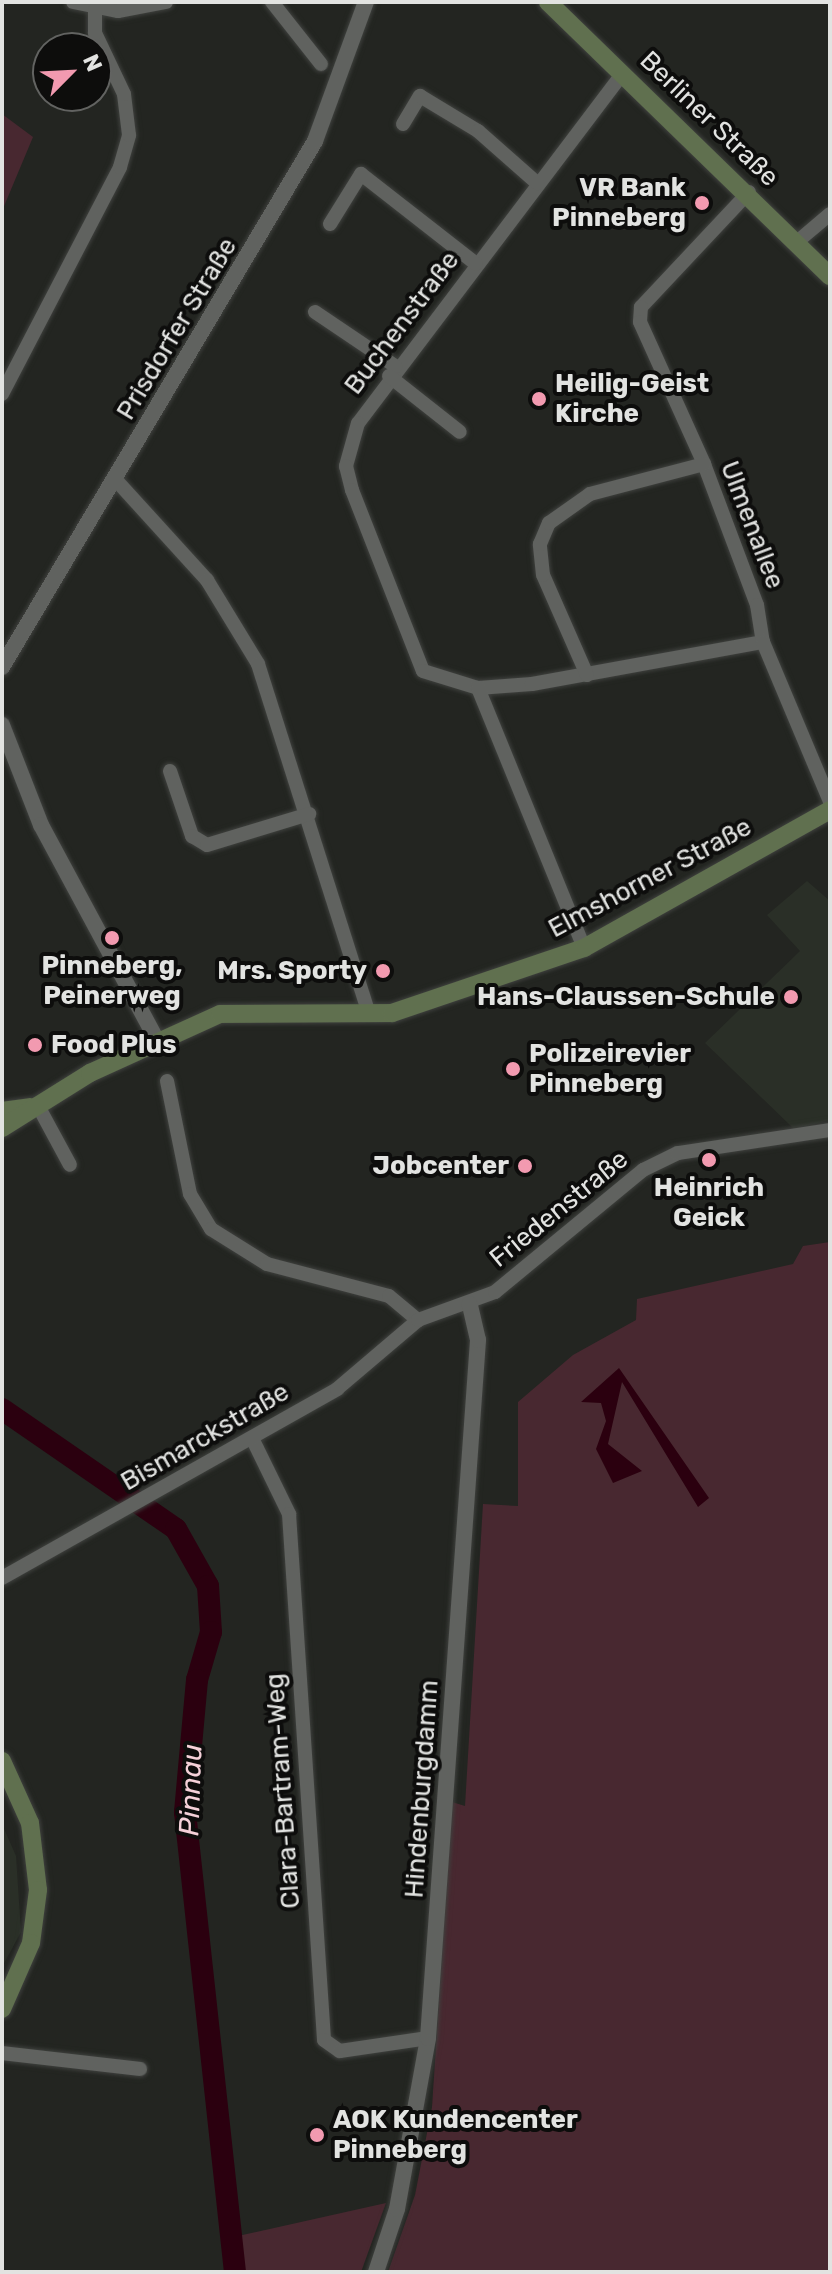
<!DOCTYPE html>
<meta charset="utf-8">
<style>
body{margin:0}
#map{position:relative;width:832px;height:2274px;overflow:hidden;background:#232521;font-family:Rubik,sans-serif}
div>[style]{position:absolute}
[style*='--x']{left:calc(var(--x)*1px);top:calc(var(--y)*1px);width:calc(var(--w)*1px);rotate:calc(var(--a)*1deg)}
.built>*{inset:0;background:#2a2f27}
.green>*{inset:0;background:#482830}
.water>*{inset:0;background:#2b000f}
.river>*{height:22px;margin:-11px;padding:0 11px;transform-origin:11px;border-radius:11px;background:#2b000f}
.roads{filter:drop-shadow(0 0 2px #3f413e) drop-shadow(0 0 2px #3f413e)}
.minor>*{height:14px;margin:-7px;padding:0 7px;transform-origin:7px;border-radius:7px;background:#60625f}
.tertiary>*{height:16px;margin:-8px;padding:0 8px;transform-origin:8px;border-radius:8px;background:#60625f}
.secondary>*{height:18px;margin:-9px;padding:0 9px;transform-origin:9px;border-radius:9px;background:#60704f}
.dots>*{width:22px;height:22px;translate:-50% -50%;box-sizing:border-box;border:4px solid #0d0d0c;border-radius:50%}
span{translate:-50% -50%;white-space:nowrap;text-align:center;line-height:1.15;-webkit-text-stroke:8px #0d0d0c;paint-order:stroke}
.street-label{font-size:26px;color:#e2e3e1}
.poi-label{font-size:26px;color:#e2e3e1;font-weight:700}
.right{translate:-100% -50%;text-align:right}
.left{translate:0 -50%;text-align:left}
.water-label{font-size:28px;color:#f5d1d9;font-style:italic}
.frame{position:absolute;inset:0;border:4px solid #e2e3e1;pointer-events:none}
.north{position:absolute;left:32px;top:32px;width:80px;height:80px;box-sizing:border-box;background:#0d0d0c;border:2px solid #626361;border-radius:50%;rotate:66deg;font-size:22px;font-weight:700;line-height:32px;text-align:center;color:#e2e3e1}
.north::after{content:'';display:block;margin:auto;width:28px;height:36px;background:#f29ab0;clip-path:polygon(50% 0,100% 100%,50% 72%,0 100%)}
</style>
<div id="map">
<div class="built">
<i style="clip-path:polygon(807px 881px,830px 901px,830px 1120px,794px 1129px,705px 1043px,800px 951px,767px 915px)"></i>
<i style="clip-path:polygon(2px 1824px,16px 1856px,21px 1932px,2px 1967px)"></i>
</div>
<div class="green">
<i style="clip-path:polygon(2px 114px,33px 137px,2px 211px)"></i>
<i style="clip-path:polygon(830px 1242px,830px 2272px,388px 2272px,415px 2195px,432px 2107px,452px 1802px,465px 1806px,483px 1504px,518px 1506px,518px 1402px,573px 1355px,636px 1320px,637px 1299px,793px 1264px,803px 1246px)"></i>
<i style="clip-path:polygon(386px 2203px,361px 2272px,241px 2272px,238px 2236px)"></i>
</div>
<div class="water">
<i style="clip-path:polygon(619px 1368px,709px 1498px,698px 1507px,622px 1382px,608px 1444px,642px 1471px,613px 1483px,596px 1449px,606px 1421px,601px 1403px,581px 1402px)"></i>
</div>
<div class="river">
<i style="--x:2;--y:1409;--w:211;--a:34.6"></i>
<i style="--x:176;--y:1529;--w:65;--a:60.7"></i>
<i style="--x:208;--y:1586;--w:46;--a:86.3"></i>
<i style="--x:211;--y:1632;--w:50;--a:106.3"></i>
<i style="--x:197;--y:1680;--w:133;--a:95.2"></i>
<i style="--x:185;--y:1812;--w:463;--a:83.8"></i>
</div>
<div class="roads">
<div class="minor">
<i style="--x:73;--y:2;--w:46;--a:11.3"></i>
<i style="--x:118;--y:11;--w:49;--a:-10.6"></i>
<i style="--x:272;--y:2;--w:79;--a:51.7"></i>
<i style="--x:623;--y:73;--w:439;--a:127.1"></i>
<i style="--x:358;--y:423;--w:45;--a:105.6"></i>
<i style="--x:346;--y:466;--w:25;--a:76"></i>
<i style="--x:352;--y:490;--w:194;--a:68.6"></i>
<i style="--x:423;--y:671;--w:58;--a:17.2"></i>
<i style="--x:478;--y:688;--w:54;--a:-4.2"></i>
<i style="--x:532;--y:684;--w:235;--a:-10.3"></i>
<i style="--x:403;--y:124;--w:33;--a:-59"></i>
<i style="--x:420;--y:96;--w:68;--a:31.1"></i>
<i style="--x:478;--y:131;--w:79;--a:41.4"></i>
<i style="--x:749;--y:192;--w:158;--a:133.2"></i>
<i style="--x:641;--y:307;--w:15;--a:94"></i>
<i style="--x:640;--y:322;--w:156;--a:65.7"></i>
<i style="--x:704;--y:464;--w:151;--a:69.4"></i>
<i style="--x:757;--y:605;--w:37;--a:81"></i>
<i style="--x:763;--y:642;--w:173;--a:67.2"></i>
<i style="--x:330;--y:224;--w:59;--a:-58.2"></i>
<i style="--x:361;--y:174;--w:146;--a:38"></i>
<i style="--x:798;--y:241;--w:42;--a:-40.2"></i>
<i style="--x:315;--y:312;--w:97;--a:34"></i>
<i style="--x:389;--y:376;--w:90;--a:38.3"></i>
<i style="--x:2;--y:394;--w:256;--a:-62.5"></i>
<i style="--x:120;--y:167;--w:33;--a:-74"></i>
<i style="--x:129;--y:135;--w:41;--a:-97"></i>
<i style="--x:124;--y:94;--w:68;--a:-115.4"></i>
<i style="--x:95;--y:33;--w:23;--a:-90"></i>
<i style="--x:115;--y:479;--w:137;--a:47.7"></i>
<i style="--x:207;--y:580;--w:98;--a:58.7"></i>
<i style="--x:258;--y:664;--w:367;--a:72.4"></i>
<i style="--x:587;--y:675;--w:109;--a:-113.7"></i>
<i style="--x:543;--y:575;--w:31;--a:-96"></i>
<i style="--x:540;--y:544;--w:23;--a:-67"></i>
<i style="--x:549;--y:523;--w:50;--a:-35.3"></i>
<i style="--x:590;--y:494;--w:118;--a:-14.7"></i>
<i style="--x:478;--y:688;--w:281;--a:67.8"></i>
<i style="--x:170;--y:771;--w:69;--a:71.3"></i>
<i style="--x:192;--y:836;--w:17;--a:31"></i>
<i style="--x:207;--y:845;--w:107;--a:-16.9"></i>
<i style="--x:167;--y:1081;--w:115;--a:78.5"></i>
<i style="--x:190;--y:1194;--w:41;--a:59"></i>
<i style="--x:211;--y:1229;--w:66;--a:32"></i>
<i style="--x:267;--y:1264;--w:126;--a:14.7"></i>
<i style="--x:389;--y:1296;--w:38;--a:40"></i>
<i style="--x:37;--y:1104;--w:69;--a:61.6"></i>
<i style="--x:252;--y:1438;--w:85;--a:64"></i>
<i style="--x:289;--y:1514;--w:527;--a:86.19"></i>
<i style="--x:324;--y:2040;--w:19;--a:35"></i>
<i style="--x:340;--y:2051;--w:89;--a:-8.4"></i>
<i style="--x:2;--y:1578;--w:385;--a:-29.4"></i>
<i style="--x:337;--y:1389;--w:106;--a:-40.4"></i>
<i style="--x:418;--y:1320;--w:82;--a:-20"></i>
<i style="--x:495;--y:1292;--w:192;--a:-39.5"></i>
<i style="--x:643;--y:1170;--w:39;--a:-26"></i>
<i style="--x:678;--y:1153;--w:154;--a:-8.6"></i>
<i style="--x:2;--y:2053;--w:139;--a:6.6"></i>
</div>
<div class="tertiary">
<i style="--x:2;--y:667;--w:612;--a:-59.24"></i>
<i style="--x:315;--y:141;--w:148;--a:-69.9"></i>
<i style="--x:2;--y:725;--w:107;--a:68.7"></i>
<i style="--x:41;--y:825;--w:243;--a:61.7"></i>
<i style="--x:376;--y:2272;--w:66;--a:-71.6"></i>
<i style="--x:397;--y:2209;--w:174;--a:-79.7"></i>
<i style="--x:428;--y:2038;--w:700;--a:-85.9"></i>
<i style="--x:478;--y:1340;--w:37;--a:-103"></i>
</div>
<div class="secondary">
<i style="--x:548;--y:2;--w:393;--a:44.2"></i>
<i style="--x:2;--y:1111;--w:28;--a:-8"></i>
<i style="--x:2;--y:1128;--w:104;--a:-32"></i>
<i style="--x:90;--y:1073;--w:143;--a:-24.4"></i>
<i style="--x:220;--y:1014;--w:172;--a:-0.3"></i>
<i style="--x:392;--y:1013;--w:203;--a:-18.7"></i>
<i style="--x:584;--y:948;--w:282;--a:-29.3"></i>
<i style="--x:2;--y:1761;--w:68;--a:65.7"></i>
<i style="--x:30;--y:1823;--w:67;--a:83.2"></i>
<i style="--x:38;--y:1890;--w:53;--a:97.5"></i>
<i style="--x:31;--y:1943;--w:72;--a:113.7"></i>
</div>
</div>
<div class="dots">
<i style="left:702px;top:203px;background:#f29ab0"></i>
<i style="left:539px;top:399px;background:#f29ab0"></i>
<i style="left:112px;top:938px;background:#f29ab0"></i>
<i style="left:383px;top:971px;background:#f29ab0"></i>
<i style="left:791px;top:997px;background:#f29ab0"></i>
<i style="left:35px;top:1045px;background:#f29ab0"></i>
<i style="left:513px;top:1069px;background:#f29ab0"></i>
<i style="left:709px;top:1160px;background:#f29ab0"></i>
<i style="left:525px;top:1166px;background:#f29ab0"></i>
<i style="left:317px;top:2135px;background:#f29ab0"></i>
</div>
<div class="street-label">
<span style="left:709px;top:119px;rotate:44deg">Berliner Straße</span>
<span style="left:402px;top:323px;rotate:-53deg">Buchenstraße</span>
<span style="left:177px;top:329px;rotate:-59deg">Prisdorfer Straße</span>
<span style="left:752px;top:525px;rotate:69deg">Ulmenallee</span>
<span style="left:650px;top:878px;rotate:-28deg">Elmshorner Straße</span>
<span style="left:559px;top:1209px;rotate:-39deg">Friedenstraße</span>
<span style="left:205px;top:1437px;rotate:-30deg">Bismarckstraße</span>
<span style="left:422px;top:1789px;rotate:-86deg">Hindenburgdamm</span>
<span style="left:283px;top:1791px;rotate:-94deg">Clara-Bartram-Weg</span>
</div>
<div class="poi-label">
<span class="right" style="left:686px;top:203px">VR Bank<br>Pinneberg</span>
<span class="left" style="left:555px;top:399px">Heilig-Geist<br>Kirche</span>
<span style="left:112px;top:981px">Pinneberg,<br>Peinerweg</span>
<span class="right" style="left:367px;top:971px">Mrs. Sporty</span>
<span class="right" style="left:775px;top:997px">Hans-Claussen-Schule</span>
<span class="left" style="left:51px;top:1045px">Food Plus</span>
<span class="left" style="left:529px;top:1069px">Polizeirevier<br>Pinneberg</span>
<span class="right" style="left:509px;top:1166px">Jobcenter</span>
<span style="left:709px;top:1203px">Heinrich<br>Geick</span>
<span class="left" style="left:333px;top:2135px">AOK Kundencenter<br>Pinneberg</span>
</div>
<div class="water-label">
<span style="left:191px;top:1790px;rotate:-88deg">Pinnau</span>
</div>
<div class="frame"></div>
<div class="north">N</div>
</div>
